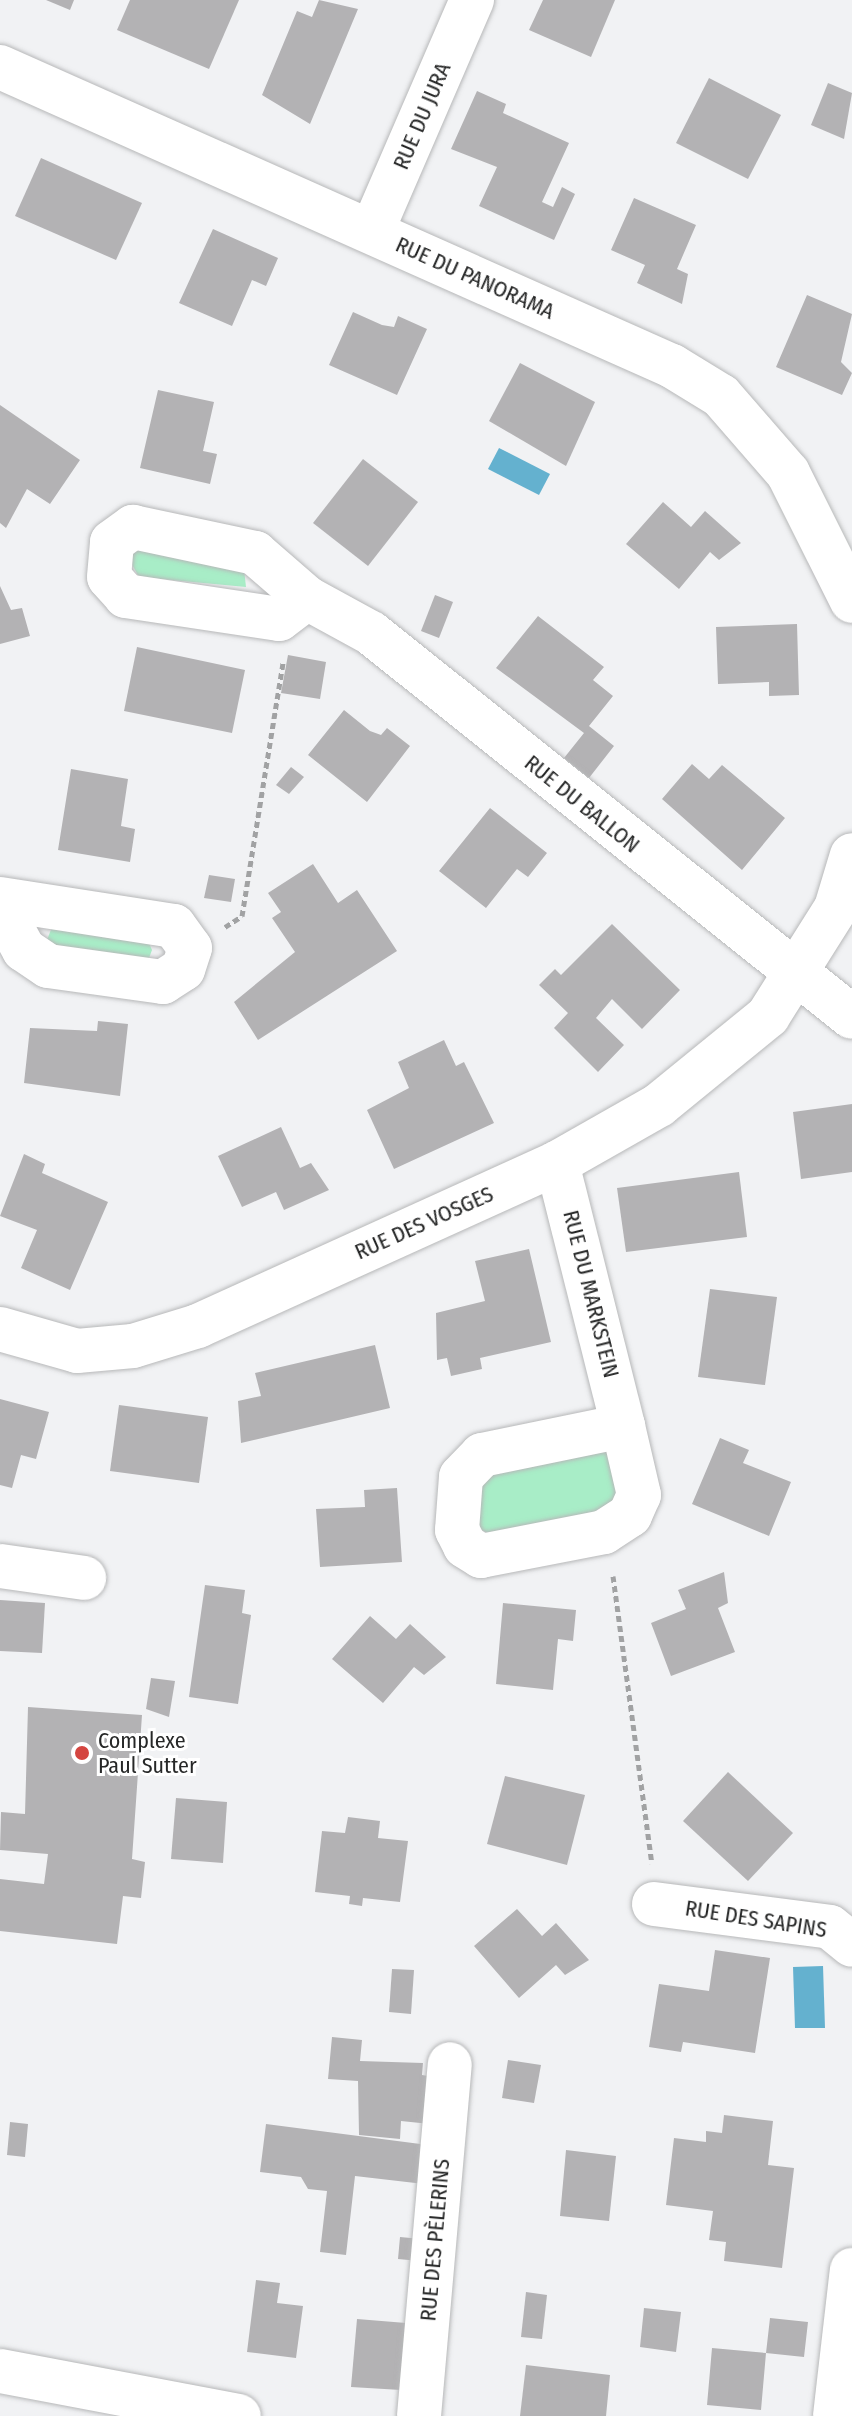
<!DOCTYPE html>
<meta charset="utf-8">
<style>
body{margin:0}
#map{position:relative;width:852px;height:2416px;overflow:hidden;background:#f1f2f4;font-family:"Fira Sans Condensed",sans-serif}
div>[style]{position:absolute}
[style*='--x']{left:calc(var(--x)*1px);top:calc(var(--y)*1px);width:calc(var(--w)*1px);rotate:calc(var(--a)*1deg)}
.green>*{inset:0;background:#a8edc7}
.water>*{inset:0;background:#64b1cf}
.building>*{inset:0;background:#b3b2b4}
.path>*{height:5px;margin-top:-2.5px;transform-origin:0;background:repeating-linear-gradient(90deg,#a1a2a3 0 6px,transparent 0 10px)}
.roads{filter:drop-shadow(0 0 2px #b7b8b9) drop-shadow(0 0 2px #b7b8b9)}
.minor>*{height:44px;margin:-22px;padding:0 22px;transform-origin:22px;border-radius:22px;background:#fff}
.dots>*{width:22px;height:22px;translate:-50% -50%;box-sizing:border-box;border:4px solid #fff;border-radius:50%}
span{translate:-50% -50%;white-space:nowrap;text-align:center;line-height:1.15;-webkit-text-stroke:6px #fff;paint-order:stroke}
.street-label{font-size:22px;color:#262727}
.poi-label{font-size:22px;color:#262727}
.left{translate:0 -50%;text-align:left}
</style>
<div id="map">
<div class="green">
<i style="clip-path:polygon(137px 542px,243px 560px,246px 587px,139px 577px,130px 561px)"></i>
<i style="clip-path:polygon(52px 927px,149px 943px,152px 950px,149px 958px,57px 955px,47px 940px)"></i>
<i style="clip-path:polygon(599px 1445px,609px 1452px,618px 1494px,607px 1512px,490px 1534px,477px 1528px,474px 1494px,484px 1476px)"></i>
</div>
<div class="water">
<i style="clip-path:polygon(499px 448px,550px 474px,539px 495px,488px 469px)"></i>
<i style="clip-path:polygon(823px 1966px,825px 2028px,795px 2028px,793px 1967px)"></i>
</div>
<div class="building">
<i style="clip-path:polygon(46px 0,74px 0,70px 10px)"></i>
<i style="clip-path:polygon(130px 0,239px 0,209px 69px,117px 30px)"></i>
<i style="clip-path:polygon(319px 0,358px 9px,310px 124px,262px 95px,297px 11px,312px 17px)"></i>
<i style="clip-path:polygon(543px 0,615px 0,591px 57px,529px 30px)"></i>
<i style="clip-path:polygon(709px 78px,781px 115px,748px 179px,676px 143px)"></i>
<i style="clip-path:polygon(828px 83px,852px 93px,844px 139px,811px 125px)"></i>
<i style="clip-path:polygon(477px 91px,506px 104px,503px 113px,569px 143px,542px 202px,553px 207px,562px 187px,575px 194px,554px 240px,479px 206px,497px 167px,451px 149px)"></i>
<i style="clip-path:polygon(41px 158px,142px 203px,116px 260px,15px 216px)"></i>
<i style="clip-path:polygon(634px 198px,696px 225px,677px 269px,688px 274px,682px 304px,637px 283px,645px 265px,611px 250px)"></i>
<i style="clip-path:polygon(213px 229px,278px 258px,266px 286px,252px 280px,232px 326px,179px 303px)"></i>
<i style="clip-path:polygon(807px 295px,852px 314px,841px 362px,852px 373px,842px 395px,776px 367px)"></i>
<i style="clip-path:polygon(353px 312px,382px 325px,394px 327px,398px 316px,427px 329px,397px 395px,329px 365px)"></i>
<i style="clip-path:polygon(520px 363px,595px 402px,566px 466px,489px 421px)"></i>
<i style="clip-path:polygon(158px 390px,214px 402px,203px 451px,217px 454px,210px 484px,140px 468px)"></i>
<i style="clip-path:polygon(0 405px,80px 460px,50px 504px,27px 489px,6px 528px,0 523px)"></i>
<i style="clip-path:polygon(363px 459px,418px 502px,368px 566px,313px 523px)"></i>
<i style="clip-path:polygon(663px 502px,691px 527px,705px 511px,741px 543px,719px 560px,710px 552px,679px 589px,626px 544px)"></i>
<i style="clip-path:polygon(0 586px,11px 610px,22px 608px,30px 636px,0 644px)"></i>
<i style="clip-path:polygon(435px 595px,453px 602px,439px 638px,421px 631px)"></i>
<i style="clip-path:polygon(538px 616px,604px 667px,593px 680px,613px 696px,589px 726px,614px 746px,589px 778px,564px 758px,584px 733px,496px 668px)"></i>
<i style="clip-path:polygon(797px 624px,799px 695px,769px 696px,769px 682px,718px 684px,716px 627px)"></i>
<i style="clip-path:polygon(137px 647px,245px 670px,232px 733px,124px 711px)"></i>
<i style="clip-path:polygon(288px 655px,326px 662px,320px 699px,281px 693px)"></i>
<i style="clip-path:polygon(344px 710px,370px 731px,381px 735px,387px 728px,410px 746px,367px 802px,308px 755px)"></i>
<i style="clip-path:polygon(692px 764px,709px 779px,722px 765px,785px 818px,742px 870px,662px 799px)"></i>
<i style="clip-path:polygon(291px 767px,304px 777px,289px 794px,276px 785px)"></i>
<i style="clip-path:polygon(71px 769px,128px 779px,121px 826px,135px 829px,130px 862px,58px 850px)"></i>
<i style="clip-path:polygon(490px 808px,547px 853px,528px 877px,517px 869px,486px 908px,439px 871px)"></i>
<i style="clip-path:polygon(313px 864px,338px 903px,357px 890px,397px 951px,258px 1040px,234px 1002px,295px 952px,272px 918px,281px 912px,268px 893px)"></i>
<i style="clip-path:polygon(209px 875px,235px 879px,231px 902px,204px 898px)"></i>
<i style="clip-path:polygon(612px 924px,680px 990px,642px 1029px,612px 999px,596px 1018px,624px 1045px,598px 1072px,554px 1028px,568px 1013px,539px 985px,555px 969px,561px 975px)"></i>
<i style="clip-path:polygon(98px 1021px,128px 1024px,120px 1096px,24px 1083px,30px 1028px,97px 1031px)"></i>
<i style="clip-path:polygon(444px 1040px,456px 1066px,464px 1062px,494px 1123px,394px 1169px,367px 1110px,409px 1088px,398px 1062px)"></i>
<i style="clip-path:polygon(852px 1104px,852px 1172px,801px 1179px,793px 1112px)"></i>
<i style="clip-path:polygon(281px 1127px,300px 1168px,311px 1163px,329px 1190px,284px 1210px,276px 1192px,242px 1207px,218px 1156px)"></i>
<i style="clip-path:polygon(24px 1154px,45px 1164px,42px 1173px,108px 1202px,70px 1290px,21px 1268px,37px 1230px,0 1216px)"></i>
<i style="clip-path:polygon(739px 1172px,747px 1237px,626px 1252px,617px 1188px)"></i>
<i style="clip-path:polygon(529px 1249px,551px 1342px,480px 1358px,482px 1369px,451px 1376px,447px 1358px,437px 1360px,436px 1313px,485px 1301px,475px 1261px)"></i>
<i style="clip-path:polygon(710px 1289px,777px 1297px,765px 1385px,698px 1377px)"></i>
<i style="clip-path:polygon(375px 1345px,390px 1408px,241px 1443px,238px 1401px,261px 1396px,255px 1373px)"></i>
<i style="clip-path:polygon(0 1399px,49px 1412px,36px 1459px,21px 1455px,12px 1488px,0 1485px)"></i>
<i style="clip-path:polygon(119px 1405px,208px 1417px,199px 1483px,110px 1471px)"></i>
<i style="clip-path:polygon(720px 1438px,749px 1450px,743px 1463px,791px 1482px,769px 1536px,692px 1504px)"></i>
<i style="clip-path:polygon(397px 1488px,402px 1562px,320px 1567px,316px 1509px,365px 1507px,364px 1490px)"></i>
<i style="clip-path:polygon(724px 1572px,728px 1603px,718px 1608px,735px 1652px,671px 1676px,651px 1623px,686px 1609px,678px 1590px)"></i>
<i style="clip-path:polygon(205px 1585px,245px 1590px,242px 1613px,251px 1615px,238px 1704px,189px 1697px)"></i>
<i style="clip-path:polygon(0 1600px,45px 1603px,42px 1653px,0 1651px)"></i>
<i style="clip-path:polygon(503px 1603px,576px 1610px,573px 1641px,558px 1639px,553px 1690px,496px 1684px)"></i>
<i style="clip-path:polygon(370px 1616px,396px 1639px,410px 1624px,446px 1657px,424px 1675px,414px 1667px,383px 1703px,332px 1659px)"></i>
<i style="clip-path:polygon(151px 1678px,175px 1681px,169px 1717px,146px 1709px)"></i>
<i style="clip-path:polygon(28px 1707px,142px 1715px,132px 1859px,145px 1862px,141px 1898px,123px 1896px,117px 1944px,0 1931px,0 1879px,44px 1884px,48px 1854px,0 1850px,1px 1812px,25px 1814px)"></i>
<i style="clip-path:polygon(728px 1772px,793px 1833px,748px 1881px,683px 1821px)"></i>
<i style="clip-path:polygon(505px 1776px,585px 1795px,567px 1865px,487px 1844px)"></i>
<i style="clip-path:polygon(176px 1798px,227px 1802px,223px 1863px,171px 1859px)"></i>
<i style="clip-path:polygon(348px 1817px,380px 1821px,378px 1838px,408px 1841px,400px 1902px,363px 1898px,362px 1906px,349px 1904px,350px 1896px,315px 1892px,322px 1831px,345px 1833px)"></i>
<i style="clip-path:polygon(517px 1909px,542px 1936px,556px 1923px,589px 1960px,565px 1975px,556px 1965px,519px 1998px,474px 1946px)"></i>
<i style="clip-path:polygon(715px 1950px,770px 1958px,755px 2053px,683px 2042px,681px 2052px,649px 2047px,659px 1984px,709px 1991px)"></i>
<i style="clip-path:polygon(392px 1969px,414px 1970px,411px 2014px,389px 2012px)"></i>
<i style="clip-path:polygon(332px 2037px,362px 2040px,360px 2061px,423px 2063px,422px 2075px,434px 2077px,430px 2124px,401px 2121px,400px 2139px,359px 2135px,358px 2081px,328px 2079px)"></i>
<i style="clip-path:polygon(508px 2060px,541px 2065px,534px 2103px,502px 2098px)"></i>
<i style="clip-path:polygon(724px 2115px,773px 2121px,768px 2165px,794px 2168px,782px 2268px,724px 2261px,726px 2242px,709px 2240px,713px 2211px,666px 2205px,674px 2138px,706px 2142px,706px 2131px,722px 2133px)"></i>
<i style="clip-path:polygon(10px 2122px,28px 2124px,25px 2157px,7px 2155px)"></i>
<i style="clip-path:polygon(266px 2124px,428px 2145px,424px 2184px,355px 2176px,346px 2255px,320px 2252px,327px 2191px,308px 2189px,301px 2177px,260px 2172px)"></i>
<i style="clip-path:polygon(566px 2150px,616px 2156px,609px 2221px,560px 2216px)"></i>
<i style="clip-path:polygon(400px 2237px,421px 2239px,419px 2261px,398px 2259px)"></i>
<i style="clip-path:polygon(256px 2280px,280px 2283px,277px 2303px,303px 2306px,296px 2358px,247px 2352px)"></i>
<i style="clip-path:polygon(526px 2292px,547px 2295px,542px 2339px,521px 2337px)"></i>
<i style="clip-path:polygon(644px 2308px,681px 2312px,676px 2352px,640px 2347px)"></i>
<i style="clip-path:polygon(770px 2318px,808px 2322px,804px 2357px,766px 2353px,761px 2410px,707px 2405px,712px 2348px,766px 2353px)"></i>
<i style="clip-path:polygon(357px 2319px,406px 2323px,401px 2390px,351px 2387px)"></i>
<i style="clip-path:polygon(526px 2365px,610px 2375px,606px 2416px,520px 2416px)"></i>
</div>
<div class="path">
<i style="--x:225;--y:927;--w:20;--a:-33"></i>
<i style="--x:242;--y:916;--w:257;--a:-80.8"></i>
<i style="--x:613;--y:1576;--w:290;--a:82.3"></i>
</div>
<div class="roads">
<div class="minor">
<i style="--x:0;--y:67;--w:736;--a:23.99"></i>
<i style="--x:672;--y:366;--w:57;--a:31.5"></i>
<i style="--x:721;--y:396;--w:102;--a:49"></i>
<i style="--x:788;--y:473;--w:143;--a:63.4"></i>
<i style="--x:372;--y:231;--w:252;--a:-66.6"></i>
<i style="--x:307;--y:598;--w:35;--a:143"></i>
<i style="--x:279;--y:619;--w:155;--a:-171.5"></i>
<i style="--x:126;--y:596;--w:25;--a:-132"></i>
<i style="--x:109;--y:577;--w:35;--a:-85"></i>
<i style="--x:112;--y:542;--w:26;--a:-36"></i>
<i style="--x:133;--y:527;--w:125;--a:12"></i>
<i style="--x:255;--y:553;--w:69;--a:40.9"></i>
<i style="--x:307;--y:598;--w:73;--a:28.7"></i>
<i style="--x:371;--y:633;--w:615;--a:38.6"></i>
<i style="--x:0;--y:899;--w:176;--a:8.8"></i>
<i style="--x:174;--y:926;--w:27;--a:54"></i>
<i style="--x:190;--y:948;--w:22;--a:108"></i>
<i style="--x:183;--y:969;--w:24;--a:147"></i>
<i style="--x:163;--y:982;--w:116;--a:-172.1"></i>
<i style="--x:48;--y:966;--w:29;--a:-146"></i>
<i style="--x:24;--y:950;--w:50;--a:-118.6"></i>
<i style="--x:557;--y:1163;--w:271;--a:75.9"></i>
<i style="--x:623;--y:1426;--w:144;--a:168.4"></i>
<i style="--x:482;--y:1455;--w:30;--a:134"></i>
<i style="--x:461;--y:1477;--w:53;--a:94.3"></i>
<i style="--x:457;--y:1530;--w:18;--a:63"></i>
<i style="--x:465;--y:1546;--w:19;--a:32"></i>
<i style="--x:481;--y:1556;--w:125;--a:-11"></i>
<i style="--x:604;--y:1532;--w:31;--a:-33"></i>
<i style="--x:630;--y:1515;--w:22;--a:-66"></i>
<i style="--x:639;--y:1495;--w:71;--a:-103.1"></i>
<i style="--x:0;--y:1329;--w:80;--a:15.9"></i>
<i style="--x:77;--y:1351;--w:56;--a:-5.1"></i>
<i style="--x:133;--y:1346;--w:68;--a:-17.1"></i>
<i style="--x:198;--y:1326;--w:394;--a:-24.4"></i>
<i style="--x:557;--y:1163;--w:117;--a:-29.6"></i>
<i style="--x:659;--y:1105;--w:141;--a:-39.2"></i>
<i style="--x:768;--y:1016;--w:128;--a:-57.8"></i>
<i style="--x:836;--y:908;--w:55;--a:-73.2"></i>
<i style="--x:0;--y:1566;--w:85;--a:8.1"></i>
<i style="--x:654;--y:1904;--w:177;--a:7.4"></i>
<i style="--x:830;--y:1927;--w:28;--a:39"></i>
<i style="--x:0;--y:2371;--w:243;--a:10.7"></i>
<i style="--x:419;--y:2416;--w:353;--a:-85"></i>
<i style="--x:835;--y:2416;--w:147;--a:-83.4"></i>
</div>
</div>
<div class="dots">
<i style="left:82px;top:1753px;background:#d44540"></i>
</div>
<div class="street-label">
<span style="left:422px;top:116px;rotate:-67deg">RUE DU JURA</span>
<span style="left:475px;top:278px;rotate:24deg">RUE DU PANORAMA</span>
<span style="left:582px;top:804px;rotate:39deg">RUE DU BALLON</span>
<span style="left:424px;top:1223px;rotate:-24deg">RUE DES VOSGES</span>
<span style="left:591px;top:1294px;rotate:76deg">RUE DU MARKSTEIN</span>
<span style="left:756px;top:1919px;rotate:9deg">RUE DES SAPINS</span>
<span style="left:435px;top:2240px;rotate:-85deg">RUE DES PÈLERINS</span>
</div>
<div class="poi-label">
<span class="left" style="left:98px;top:1753px">Complexe<br>Paul Sutter</span>
</div>
</div>
